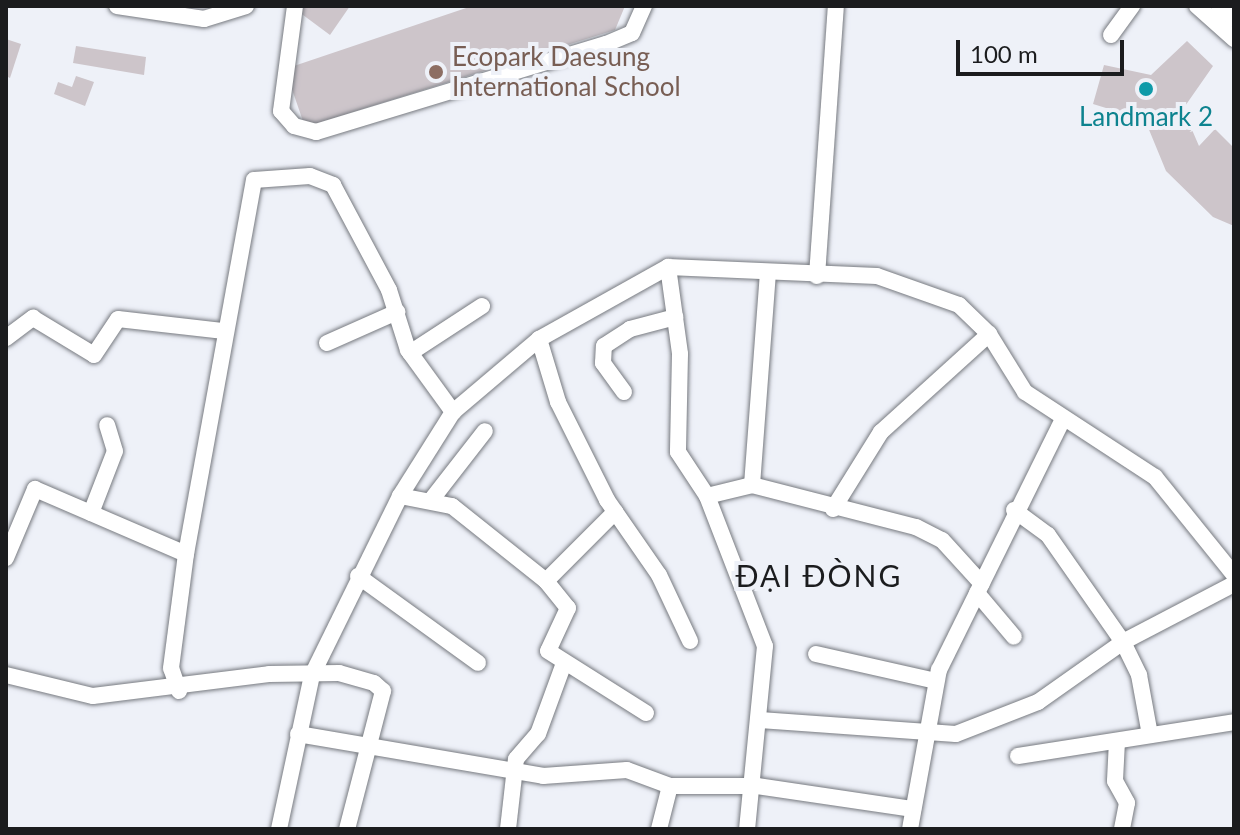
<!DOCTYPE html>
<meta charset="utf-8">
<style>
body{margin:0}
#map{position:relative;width:1240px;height:835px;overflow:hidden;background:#eef1f8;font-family:Lato,sans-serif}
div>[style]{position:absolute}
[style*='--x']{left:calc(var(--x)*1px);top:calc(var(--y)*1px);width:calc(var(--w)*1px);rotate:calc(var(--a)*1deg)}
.building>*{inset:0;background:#cdc5ca}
.roads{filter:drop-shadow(0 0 2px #777a80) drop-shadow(0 0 2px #777a80)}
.minor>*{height:16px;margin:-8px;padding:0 8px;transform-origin:8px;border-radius:8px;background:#fff}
.dots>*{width:22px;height:22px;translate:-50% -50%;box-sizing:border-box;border:4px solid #eef1f8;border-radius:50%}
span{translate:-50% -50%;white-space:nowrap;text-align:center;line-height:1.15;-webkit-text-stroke:8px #eef1f8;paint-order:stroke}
.education-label{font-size:26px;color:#785e54}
.left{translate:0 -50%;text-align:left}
.culture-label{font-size:26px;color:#0d838f}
.quarter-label{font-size:30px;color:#1b1c1e;letter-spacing:2px}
.frame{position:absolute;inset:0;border:8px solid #1b1c1e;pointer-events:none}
.scale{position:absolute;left:956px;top:40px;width:168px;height:36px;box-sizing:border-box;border:4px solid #1b1c1e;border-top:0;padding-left:10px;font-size:24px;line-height:28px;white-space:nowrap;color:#1b1c1e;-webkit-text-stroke:6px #eef1f8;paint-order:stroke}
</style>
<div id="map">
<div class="building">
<i style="clip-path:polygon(303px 6px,350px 6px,330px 35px,299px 12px)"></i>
<i style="clip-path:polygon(472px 6px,625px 6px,615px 30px,305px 127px,285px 69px)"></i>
<i style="clip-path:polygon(6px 39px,21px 44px,10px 78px,6px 76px)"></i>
<i style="clip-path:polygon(1187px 41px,1213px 66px,1183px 109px,1199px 146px,1215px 129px,1234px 148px,1234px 226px,1213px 217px,1166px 171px,1145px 120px,1093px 104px,1104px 65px,1151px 75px)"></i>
<i style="clip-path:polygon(76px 46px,146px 57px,144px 75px,73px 63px)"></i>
<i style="clip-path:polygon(76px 76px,94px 82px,85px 106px,54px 94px,58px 82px,72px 87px)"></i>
</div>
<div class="roads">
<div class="minor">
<i style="--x:117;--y:6;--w:88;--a:8.5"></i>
<i style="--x:204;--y:19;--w:44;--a:-17.2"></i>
<i style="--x:295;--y:6;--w:106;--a:97.6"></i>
<i style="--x:281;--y:111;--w:20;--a:49"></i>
<i style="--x:294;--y:126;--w:23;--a:15"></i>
<i style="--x:316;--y:132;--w:303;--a:-16.9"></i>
<i style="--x:606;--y:44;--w:28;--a:-23"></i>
<i style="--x:632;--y:33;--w:30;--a:-66"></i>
<i style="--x:1197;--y:6;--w:50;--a:41.7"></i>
<i style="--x:1219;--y:6;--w:20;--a:41"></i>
<i style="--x:1111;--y:35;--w:36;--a:-54"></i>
<i style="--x:668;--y:267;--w:88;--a:82.1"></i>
<i style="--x:680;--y:354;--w:98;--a:91.2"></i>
<i style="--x:678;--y:452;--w:53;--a:56.6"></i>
<i style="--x:707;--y:496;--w:161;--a:68.9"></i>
<i style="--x:765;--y:646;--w:184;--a:95.6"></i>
<i style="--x:817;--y:276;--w:271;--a:-86"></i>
<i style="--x:6;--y:338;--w:34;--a:-37"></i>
<i style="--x:33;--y:318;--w:71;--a:31.2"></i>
<i style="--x:94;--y:355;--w:43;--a:-56.3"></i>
<i style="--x:118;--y:319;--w:107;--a:6.5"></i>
<i style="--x:539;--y:339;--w:66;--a:73.2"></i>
<i style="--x:558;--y:402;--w:110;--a:63.4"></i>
<i style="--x:607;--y:500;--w:91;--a:55.3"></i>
<i style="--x:659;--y:575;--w:73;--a:64.8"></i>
<i style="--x:327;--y:343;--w:77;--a:-23.9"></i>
<i style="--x:410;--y:353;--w:86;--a:-33.1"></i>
<i style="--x:624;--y:392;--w:36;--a:-126"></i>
<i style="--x:603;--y:363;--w:17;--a:-87"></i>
<i style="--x:604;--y:346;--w:31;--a:-33"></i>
<i style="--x:630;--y:329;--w:47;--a:-14.9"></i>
<i style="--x:752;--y:485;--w:213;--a:-85.7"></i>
<i style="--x:400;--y:496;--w:53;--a:10.9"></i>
<i style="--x:452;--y:506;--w:120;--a:38.6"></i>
<i style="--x:546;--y:581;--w:35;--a:51"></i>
<i style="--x:568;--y:608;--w:47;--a:114.9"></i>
<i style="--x:548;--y:651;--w:116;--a:32.3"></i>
<i style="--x:707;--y:496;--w:46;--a:-13.7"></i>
<i style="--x:752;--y:485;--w:169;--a:14.4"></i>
<i style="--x:916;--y:527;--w:29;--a:27"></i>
<i style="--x:942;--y:540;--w:59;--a:47.7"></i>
<i style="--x:432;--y:499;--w:86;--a:-52.1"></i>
<i style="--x:833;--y:509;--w:91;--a:-58.1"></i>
<i style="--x:881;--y:432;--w:146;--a:-42.2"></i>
<i style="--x:1014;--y:510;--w:42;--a:36.3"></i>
<i style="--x:1048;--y:535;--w:131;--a:55"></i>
<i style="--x:1123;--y:642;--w:37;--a:64"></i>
<i style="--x:1139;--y:675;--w:61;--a:79.6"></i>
<i style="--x:91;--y:513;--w:66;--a:-68.8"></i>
<i style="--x:115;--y:451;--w:27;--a:-107"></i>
<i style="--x:6;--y:558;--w:75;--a:-67.2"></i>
<i style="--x:35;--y:489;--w:164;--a:23.3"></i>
<i style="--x:358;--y:576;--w:148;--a:35.9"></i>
<i style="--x:546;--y:581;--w:98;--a:-45"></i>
<i style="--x:977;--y:593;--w:57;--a:49.9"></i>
<i style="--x:816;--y:654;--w:123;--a:12.7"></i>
<i style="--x:6;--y:675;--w:89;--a:13.6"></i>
<i style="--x:93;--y:696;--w:177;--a:-7.1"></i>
<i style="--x:269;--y:674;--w:70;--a:-0.8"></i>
<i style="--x:339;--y:673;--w:36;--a:16"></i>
<i style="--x:374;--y:683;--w:12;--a:42"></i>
<i style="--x:383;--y:691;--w:143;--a:104.6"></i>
<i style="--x:179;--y:691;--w:24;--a:-109"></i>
<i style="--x:171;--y:668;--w:115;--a:-82.5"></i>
<i style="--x:186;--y:554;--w:380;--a:-79.7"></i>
<i style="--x:254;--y:180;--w:56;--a:-4.1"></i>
<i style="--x:310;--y:176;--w:25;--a:21"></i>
<i style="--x:333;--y:185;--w:119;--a:61.9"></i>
<i style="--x:389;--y:290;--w:63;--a:72.4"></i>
<i style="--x:408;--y:350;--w:77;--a:54"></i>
<i style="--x:760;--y:720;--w:196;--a:4.1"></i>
<i style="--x:956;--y:734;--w:88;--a:-21.3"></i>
<i style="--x:1038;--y:702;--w:104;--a:-35.2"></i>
<i style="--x:1123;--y:642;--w:125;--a:-27.6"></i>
<i style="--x:298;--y:734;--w:249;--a:9.7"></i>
<i style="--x:543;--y:776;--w:84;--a:-4.1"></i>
<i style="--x:627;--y:770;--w:46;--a:20.4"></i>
<i style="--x:670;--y:786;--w:87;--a:0"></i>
<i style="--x:757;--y:786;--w:158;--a:8.4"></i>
<i style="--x:1117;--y:741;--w:40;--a:92.9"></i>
<i style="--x:1115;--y:781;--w:25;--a:61"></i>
<i style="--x:1127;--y:803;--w:26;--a:101"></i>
<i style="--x:1018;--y:756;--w:219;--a:-8.9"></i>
<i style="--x:279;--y:829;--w:157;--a:-77.9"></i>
<i style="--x:312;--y:675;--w:199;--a:-63.8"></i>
<i style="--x:400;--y:496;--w:99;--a:-57.8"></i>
<i style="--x:453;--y:412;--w:113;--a:-40.3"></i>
<i style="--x:539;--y:339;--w:148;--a:-29.2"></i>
<i style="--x:668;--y:267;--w:209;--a:2.5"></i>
<i style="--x:877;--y:276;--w:87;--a:19.5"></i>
<i style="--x:959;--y:305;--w:42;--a:44"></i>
<i style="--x:989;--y:334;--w:68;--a:58.2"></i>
<i style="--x:1025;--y:392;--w:155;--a:33.2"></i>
<i style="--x:1155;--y:477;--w:126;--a:51.1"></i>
<i style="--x:508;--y:829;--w:70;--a:-83.5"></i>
<i style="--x:516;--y:759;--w:33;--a:-49"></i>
<i style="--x:538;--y:734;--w:76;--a:-69.9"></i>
<i style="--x:659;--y:829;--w:44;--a:-75.7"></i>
<i style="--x:910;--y:829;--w:162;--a:-79.7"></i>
<i style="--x:939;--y:670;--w:280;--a:-63.7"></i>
</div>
</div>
<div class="dots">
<i style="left:436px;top:72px;background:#8d6e63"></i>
<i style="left:1146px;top:89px;background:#0f9aa8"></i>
</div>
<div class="education-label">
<span class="left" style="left:452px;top:72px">Ecopark Daesung<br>International School</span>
</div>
<div class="culture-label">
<span style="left:1146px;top:117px">Landmark 2</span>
</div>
<div class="quarter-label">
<span style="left:819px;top:575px">ĐẠI ĐÒNG</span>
</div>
<div class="frame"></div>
<div class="scale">100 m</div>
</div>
